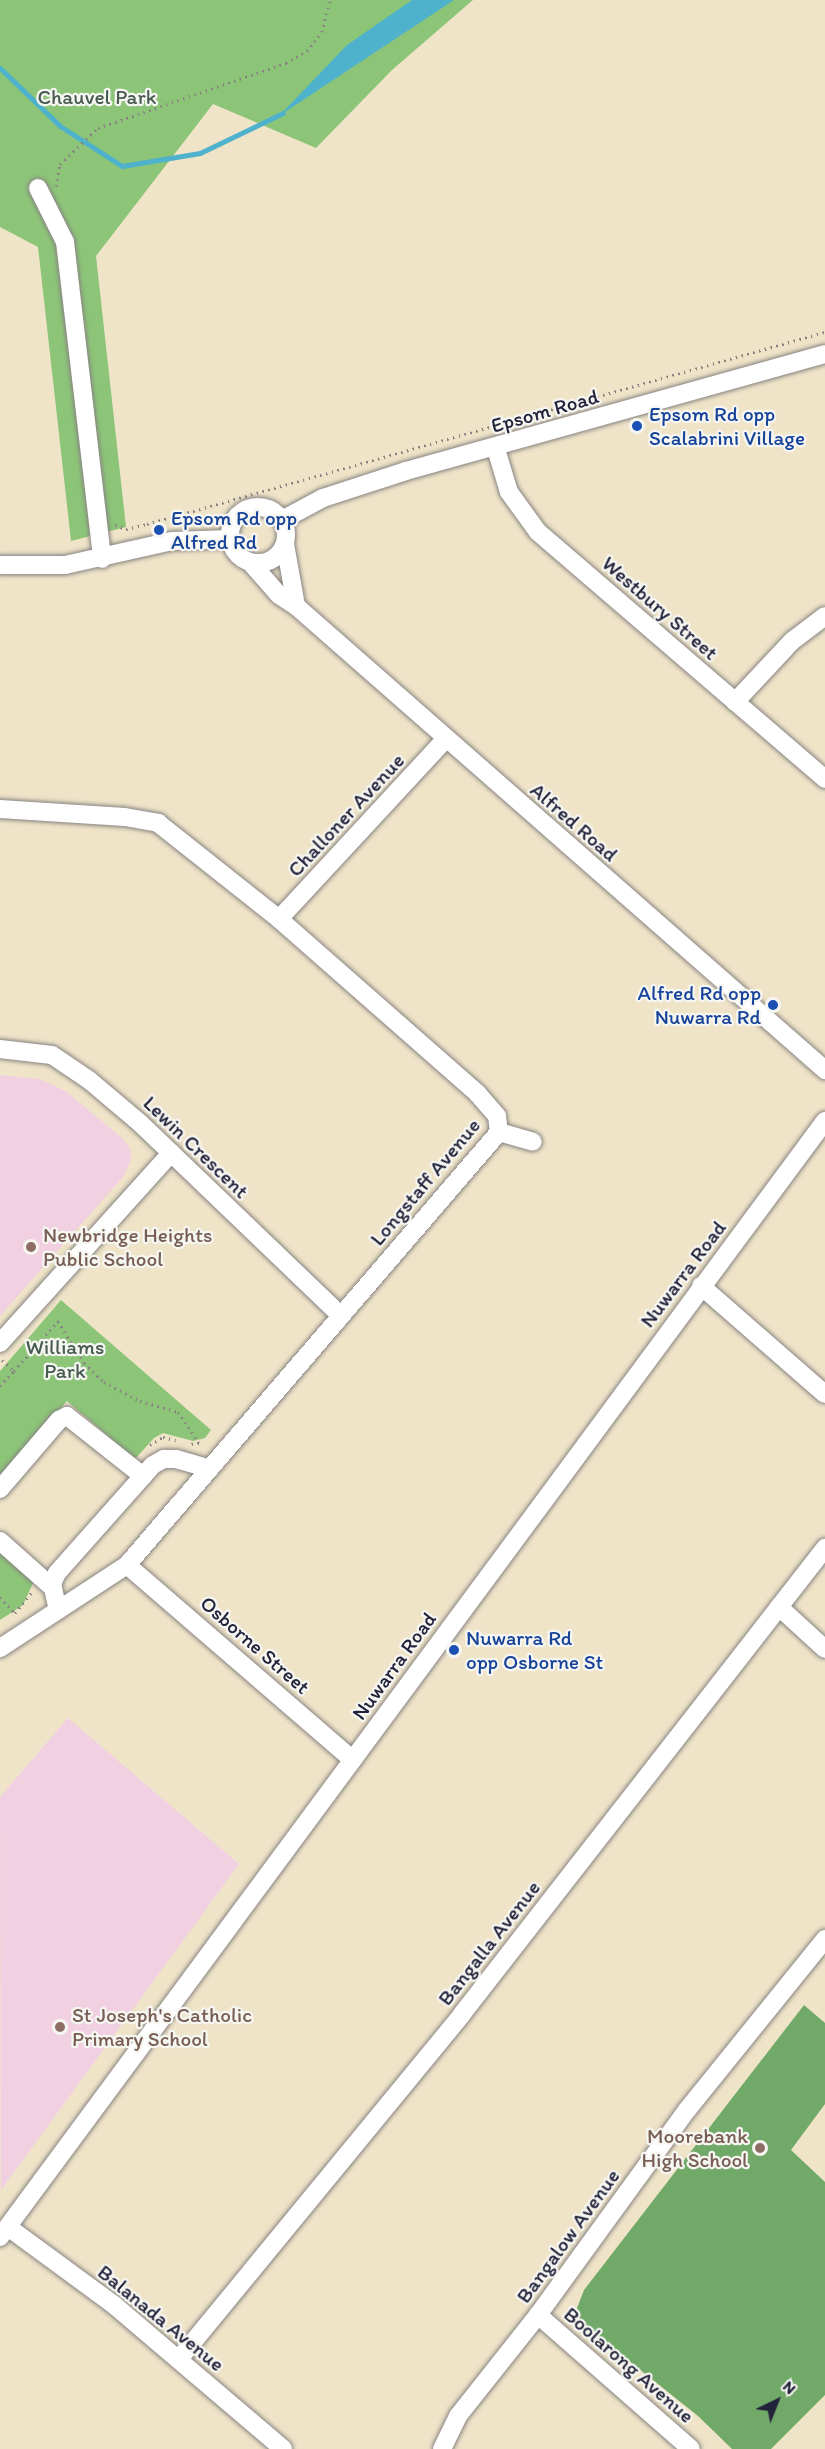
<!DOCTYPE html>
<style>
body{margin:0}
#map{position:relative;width:825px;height:2449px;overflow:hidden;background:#efe4c8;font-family:Itim,sans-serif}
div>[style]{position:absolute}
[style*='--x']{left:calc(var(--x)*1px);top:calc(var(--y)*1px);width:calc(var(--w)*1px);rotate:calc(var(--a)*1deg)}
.built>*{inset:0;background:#f1d0e2}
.green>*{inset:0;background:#8cc578}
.forest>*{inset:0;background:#71aa68}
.water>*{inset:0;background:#4eb2cd}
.stream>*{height:5px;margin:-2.5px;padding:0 2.5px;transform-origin:2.5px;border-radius:2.5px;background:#4eb2cd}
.path>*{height:3px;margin-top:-1.5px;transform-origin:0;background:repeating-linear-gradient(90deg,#888382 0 1.5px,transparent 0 6px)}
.roads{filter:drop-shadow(0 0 2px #888382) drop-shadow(0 0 2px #888382)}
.minor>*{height:18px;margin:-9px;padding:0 9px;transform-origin:9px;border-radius:9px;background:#fff}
.minor>.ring{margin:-9px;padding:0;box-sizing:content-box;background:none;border:18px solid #fff;border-radius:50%}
.dots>*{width:16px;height:16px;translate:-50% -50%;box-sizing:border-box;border:3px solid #f6f6f2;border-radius:50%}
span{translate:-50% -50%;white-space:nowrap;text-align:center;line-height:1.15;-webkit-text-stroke:4.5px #f6f6f2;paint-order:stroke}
.park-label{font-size:21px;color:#475b50}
.street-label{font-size:21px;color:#22223b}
.transit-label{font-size:21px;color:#164399}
.left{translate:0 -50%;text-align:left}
.right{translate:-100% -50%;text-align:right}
.education-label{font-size:21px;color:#785e54}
.north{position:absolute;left:747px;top:2371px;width:60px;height:60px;-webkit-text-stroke:4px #f6f6f2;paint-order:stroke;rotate:43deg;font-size:16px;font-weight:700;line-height:24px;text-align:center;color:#22223b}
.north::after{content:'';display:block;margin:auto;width:21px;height:27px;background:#22223b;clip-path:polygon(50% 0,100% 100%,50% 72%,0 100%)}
</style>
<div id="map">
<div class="built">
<i style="clip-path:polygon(0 1075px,40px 1079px,67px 1092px,122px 1138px,130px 1148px,131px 1160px,123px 1177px,0 1316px)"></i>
<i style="clip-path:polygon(68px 1718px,239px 1864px,1px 2190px,0 1797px)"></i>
</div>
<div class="green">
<i style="clip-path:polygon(0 0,473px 0,392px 70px,316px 148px,213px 104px,96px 256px,126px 527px,71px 541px,38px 247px,0 227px)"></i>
<i style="clip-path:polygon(61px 1300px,211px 1430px,205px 1438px,193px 1441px,163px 1433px,154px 1438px,135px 1459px,67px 1401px,0 1479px,0 1371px)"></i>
<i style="clip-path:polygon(0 1552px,34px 1581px,23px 1605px,0 1620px)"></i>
</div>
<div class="forest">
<i style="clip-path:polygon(804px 2005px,825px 2023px,825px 2104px,791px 2150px,825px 2182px,825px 2395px,771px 2449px,732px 2449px,698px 2416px,579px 2321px,577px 2308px,584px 2290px)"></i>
</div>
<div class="water">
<i style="clip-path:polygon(412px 0,454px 0,279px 116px,347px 45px)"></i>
</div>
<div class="stream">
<i style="--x:0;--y:68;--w:83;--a:44"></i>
<i style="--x:60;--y:126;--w:74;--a:32.8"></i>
<i style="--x:122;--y:166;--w:79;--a:-9.5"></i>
<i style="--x:200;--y:153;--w:92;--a:-25.7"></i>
</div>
<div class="path">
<i style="--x:56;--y:186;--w:22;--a:-80"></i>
<i style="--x:60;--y:164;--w:52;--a:-43.5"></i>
<i style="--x:98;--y:128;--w:199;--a:-19.1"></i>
<i style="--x:286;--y:63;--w:24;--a:-30"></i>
<i style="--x:307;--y:51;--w:24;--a:-52"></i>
<i style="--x:322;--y:32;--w:33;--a:-76"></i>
<i style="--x:115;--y:525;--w:12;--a:20"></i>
<i style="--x:126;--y:529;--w:22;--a:-13"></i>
<i style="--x:147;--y:524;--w:705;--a:-15.81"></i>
<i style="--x:2;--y:1360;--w:16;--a:43"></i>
<i style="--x:14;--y:1371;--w:67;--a:-48.7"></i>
<i style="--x:58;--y:1321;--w:49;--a:58.2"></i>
<i style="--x:84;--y:1363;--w:28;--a:44"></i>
<i style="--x:104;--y:1382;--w:41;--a:27.8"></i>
<i style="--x:140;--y:1401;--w:40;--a:16"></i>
<i style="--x:178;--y:1412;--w:37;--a:56"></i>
<i style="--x:199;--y:1443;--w:8;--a:173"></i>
<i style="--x:0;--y:1386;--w:21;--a:-47"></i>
<i style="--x:150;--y:1445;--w:15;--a:-32"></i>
<i style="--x:163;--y:1437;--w:13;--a:13"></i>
<i style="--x:0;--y:1597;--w:22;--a:47"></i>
<i style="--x:15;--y:1613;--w:27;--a:-51"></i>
</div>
<div class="roads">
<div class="minor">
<i style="--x:38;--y:188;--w:60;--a:63.4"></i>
<i style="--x:65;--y:242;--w:319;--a:83.3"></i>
<i style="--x:496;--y:449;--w:45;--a:73.2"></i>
<i style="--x:509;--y:492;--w:49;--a:54.1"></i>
<i style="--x:538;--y:532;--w:379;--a:40.7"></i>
<i class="ring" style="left:230px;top:507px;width:38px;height:38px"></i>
<i style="--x:282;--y:520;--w:47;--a:-28.2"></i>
<i style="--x:323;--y:498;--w:87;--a:-18"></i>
<i style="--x:406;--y:471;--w:435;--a:-15.6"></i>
<i style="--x:285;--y:544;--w:63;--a:79.9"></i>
<i style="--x:251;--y:563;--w:43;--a:48.8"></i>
<i style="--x:279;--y:595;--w:20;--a:33"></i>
<i style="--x:296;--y:606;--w:704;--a:41.25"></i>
<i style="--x:0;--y:565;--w:65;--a:0"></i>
<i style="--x:65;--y:565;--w:110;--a:-12.6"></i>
<i style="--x:172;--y:541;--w:58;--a:-2"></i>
<i style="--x:735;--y:702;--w:83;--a:-46.9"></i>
<i style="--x:792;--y:641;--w:41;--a:-37.1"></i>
<i style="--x:0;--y:809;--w:125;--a:3.7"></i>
<i style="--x:125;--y:817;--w:34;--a:10"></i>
<i style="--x:158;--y:823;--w:154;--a:38.4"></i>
<i style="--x:279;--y:919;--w:264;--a:41.3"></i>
<i style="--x:477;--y:1093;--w:30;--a:49"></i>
<i style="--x:497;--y:1116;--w:16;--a:83"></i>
<i style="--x:499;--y:1132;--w:571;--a:130.67"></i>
<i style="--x:127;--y:1565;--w:152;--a:146.8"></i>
<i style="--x:279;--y:919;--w:244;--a:-47.2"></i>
<i style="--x:0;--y:1049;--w:52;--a:6.6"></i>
<i style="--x:52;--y:1055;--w:45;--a:34"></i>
<i style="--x:89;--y:1080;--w:68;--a:40.2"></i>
<i style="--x:141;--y:1124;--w:277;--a:43.8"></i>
<i style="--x:499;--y:1132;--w:35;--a:16"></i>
<i style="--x:701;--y:1286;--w:164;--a:41.1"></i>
<i style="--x:0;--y:1343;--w:256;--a:-48"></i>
<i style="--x:0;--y:1489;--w:91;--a:-49.5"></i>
<i style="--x:59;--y:1420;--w:9;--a:-27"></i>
<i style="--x:67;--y:1416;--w:97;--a:38.3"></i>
<i style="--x:0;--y:1541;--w:71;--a:41.6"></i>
<i style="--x:127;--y:1565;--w:298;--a:40.8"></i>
<i style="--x:779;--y:1607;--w:62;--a:42.4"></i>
<i style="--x:58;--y:1610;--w:27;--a:-103"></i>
<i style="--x:52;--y:1584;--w:12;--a:-66"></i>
<i style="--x:57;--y:1573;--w:144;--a:-48.4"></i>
<i style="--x:153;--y:1465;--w:13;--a:-29"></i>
<i style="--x:164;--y:1459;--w:12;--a:0"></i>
<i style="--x:176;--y:1459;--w:35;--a:16"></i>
<i style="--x:8;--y:2227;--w:132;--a:36.3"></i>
<i style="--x:114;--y:2305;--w:222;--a:40.4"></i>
<i style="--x:0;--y:2237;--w:1388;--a:-53.53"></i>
<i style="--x:538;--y:2315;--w:203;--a:41.2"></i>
<i style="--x:179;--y:2359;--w:446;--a:-50.6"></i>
<i style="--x:462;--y:2014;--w:591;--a:-52.08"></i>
<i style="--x:442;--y:2449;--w:37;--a:-64"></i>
<i style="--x:458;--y:2416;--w:129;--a:-51.6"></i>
<i style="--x:538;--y:2315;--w:253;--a:-54"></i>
<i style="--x:687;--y:2110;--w:220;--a:-51.1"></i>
</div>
</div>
<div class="dots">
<i style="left:637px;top:426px;background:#1a4fb4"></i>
<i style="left:159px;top:530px;background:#1a4fb4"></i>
<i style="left:773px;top:1005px;background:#1a4fb4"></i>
<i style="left:31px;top:1247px;background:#8d6e63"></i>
<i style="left:454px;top:1650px;background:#1a4fb4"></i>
<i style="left:60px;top:2027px;background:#8d6e63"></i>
<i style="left:760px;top:2148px;background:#8d6e63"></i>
</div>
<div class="park-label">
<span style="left:97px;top:97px">Chauvel Park</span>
<span style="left:65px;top:1359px">Williams<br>Park</span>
</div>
<div class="street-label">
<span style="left:545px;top:411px;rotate:-16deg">Epsom Road</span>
<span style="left:660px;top:608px;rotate:41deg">Westbury Street</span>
<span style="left:346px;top:815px;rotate:-47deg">Challoner Avenue</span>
<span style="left:574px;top:822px;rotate:41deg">Alfred Road</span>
<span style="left:196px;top:1147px;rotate:44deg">Lewin Crescent</span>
<span style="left:425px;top:1182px;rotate:-50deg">Longstaff Avenue</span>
<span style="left:683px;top:1274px;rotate:-53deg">Nuwarra Road</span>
<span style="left:255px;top:1645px;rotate:41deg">Osborne Street</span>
<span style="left:394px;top:1666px;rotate:-54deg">Nuwarra Road</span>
<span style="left:489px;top:1943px;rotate:-52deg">Bangalla Avenue</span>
<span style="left:568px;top:2236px;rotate:-54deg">Bangalow Avenue</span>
<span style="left:161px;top:2318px;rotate:39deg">Balanada Avenue</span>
<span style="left:629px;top:2365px;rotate:41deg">Boolarong Avenue</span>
</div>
<div class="transit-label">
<span class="left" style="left:649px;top:426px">Epsom Rd opp<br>Scalabrini Village</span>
<span class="left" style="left:171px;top:530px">Epsom Rd opp<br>Alfred Rd</span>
<span class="right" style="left:761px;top:1005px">Alfred Rd opp<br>Nuwarra Rd</span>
<span class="left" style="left:466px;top:1650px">Nuwarra Rd<br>opp Osborne St</span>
</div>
<div class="education-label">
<span class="left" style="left:43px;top:1247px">Newbridge Heights<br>Public School</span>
<span class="left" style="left:72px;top:2027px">St Joseph's Catholic<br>Primary School</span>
<span class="right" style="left:748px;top:2148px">Moorebank<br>High School</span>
</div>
<div class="north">N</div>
</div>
